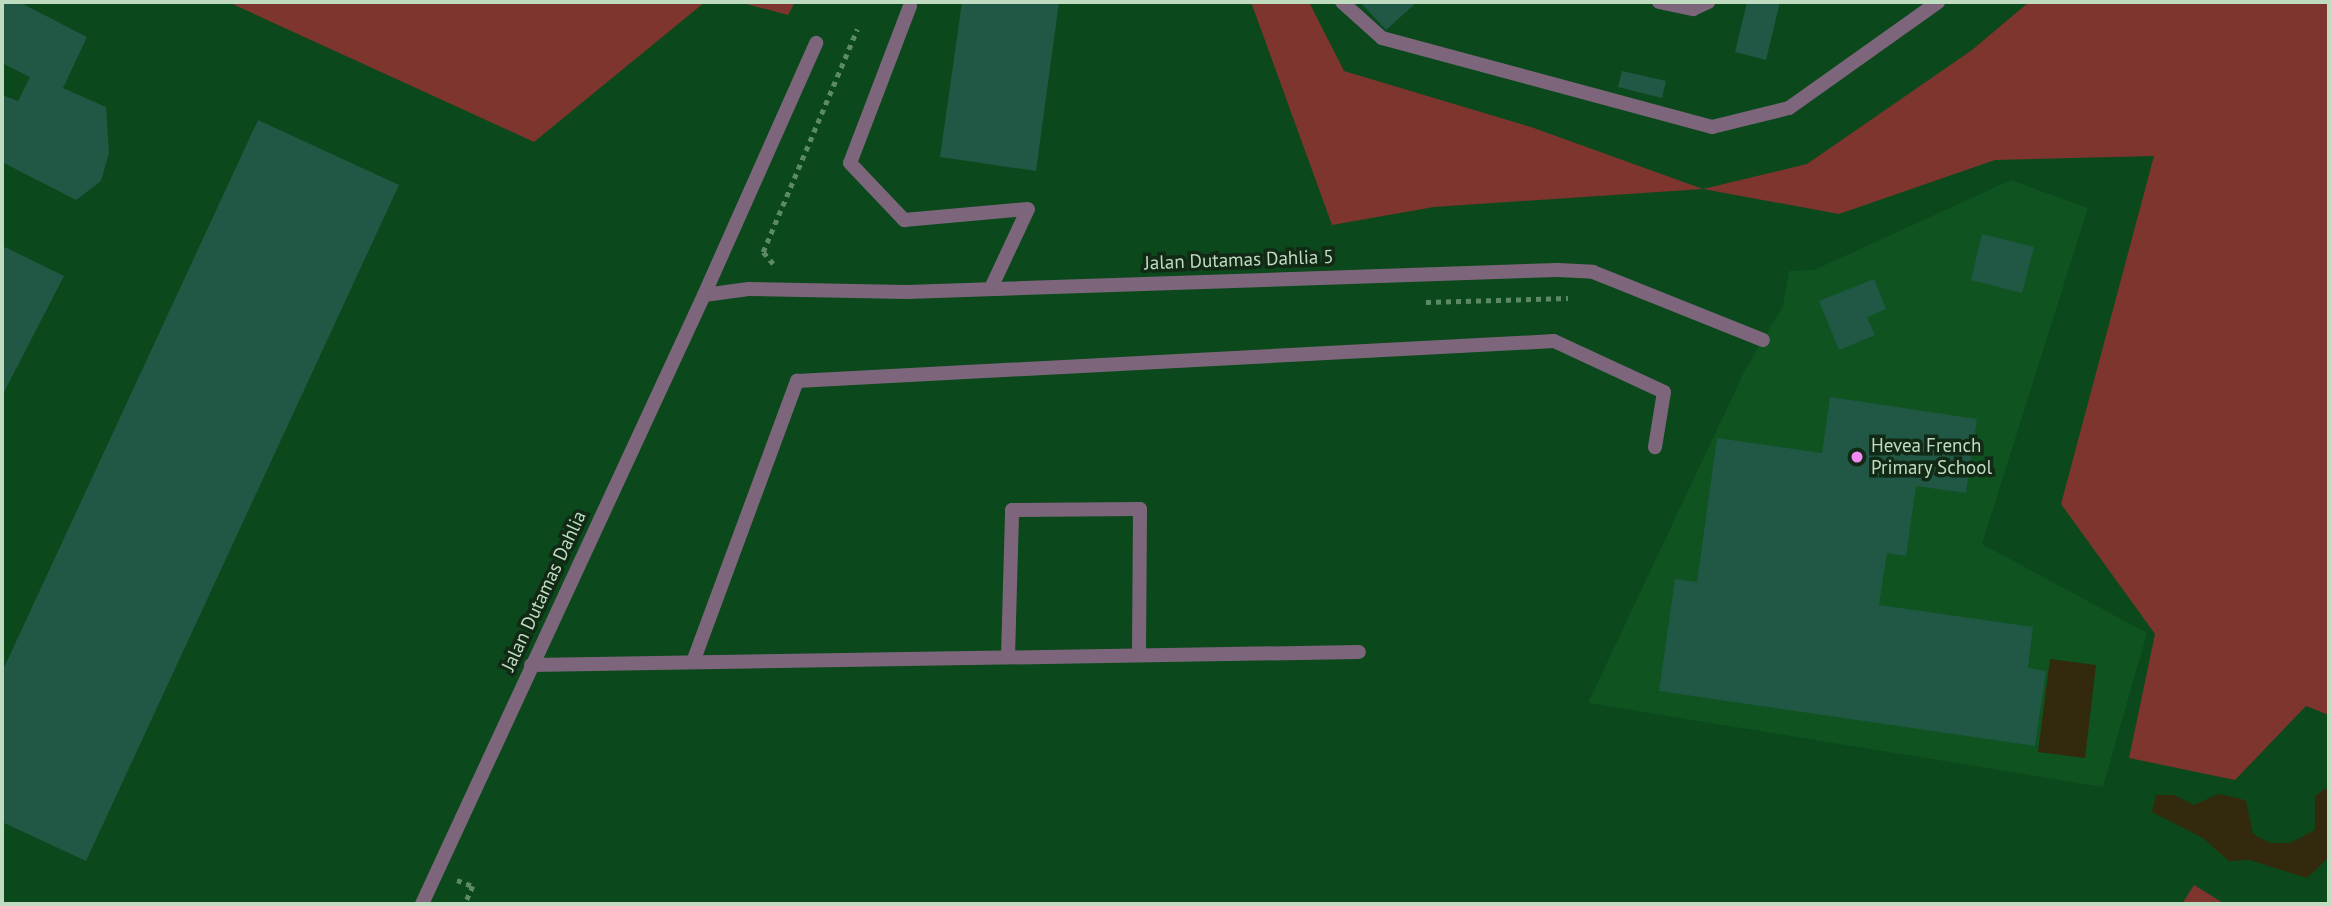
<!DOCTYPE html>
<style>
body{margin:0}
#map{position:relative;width:2331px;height:906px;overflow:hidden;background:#0b481b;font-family:"PT Sans",sans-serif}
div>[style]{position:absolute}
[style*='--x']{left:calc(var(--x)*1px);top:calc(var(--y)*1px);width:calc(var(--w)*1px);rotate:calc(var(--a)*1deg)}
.built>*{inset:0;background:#0e5320}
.green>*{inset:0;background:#7d352e}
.water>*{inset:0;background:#33290d}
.building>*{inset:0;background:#205845}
.path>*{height:4.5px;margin-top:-2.25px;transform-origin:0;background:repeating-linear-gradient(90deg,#5b8a65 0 5px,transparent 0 10px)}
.service>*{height:14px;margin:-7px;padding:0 7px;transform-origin:7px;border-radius:7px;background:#7d667c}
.minor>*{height:14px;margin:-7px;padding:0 7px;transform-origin:7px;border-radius:7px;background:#7d667c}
.dots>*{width:19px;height:19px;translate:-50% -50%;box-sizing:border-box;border:4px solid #112915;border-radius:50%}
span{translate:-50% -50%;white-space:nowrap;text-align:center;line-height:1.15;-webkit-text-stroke:7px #112915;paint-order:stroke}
.street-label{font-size:19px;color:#bfdcc1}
.poi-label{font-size:19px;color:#bfdcc1}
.left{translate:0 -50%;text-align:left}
.frame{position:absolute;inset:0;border:4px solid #bfdcc1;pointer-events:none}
</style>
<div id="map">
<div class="built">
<i style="clip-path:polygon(2011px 180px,2088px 208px,1982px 544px,2147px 633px,2103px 787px,1588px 703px,1745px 370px,1783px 306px,1789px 271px,1814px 270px)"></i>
</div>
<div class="green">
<i style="clip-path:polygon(228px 2px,705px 2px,534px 142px)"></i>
<i style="clip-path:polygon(739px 2px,795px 2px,788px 15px)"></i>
<i style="clip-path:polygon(1251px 2px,1309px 2px,1344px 71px,1531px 127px,1703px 189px,1807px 164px,1972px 50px,2029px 2px,2329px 2px,2329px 715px,2306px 706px,2235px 780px,2129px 758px,2155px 634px,2061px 504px,2154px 156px,1995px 160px,1839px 214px,1703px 189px,1434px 207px,1332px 225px)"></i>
<i style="clip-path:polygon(2194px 885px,2225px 904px,2182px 904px)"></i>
</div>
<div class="water">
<i style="clip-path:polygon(2050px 659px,2096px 665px,2085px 758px,2038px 752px)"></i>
<i style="clip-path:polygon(2329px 786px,2329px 857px,2307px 878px,2249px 860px,2229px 861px,2203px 838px,2152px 812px,2156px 795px,2174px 795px,2194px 805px,2218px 794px,2238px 798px,2246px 801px,2253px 834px,2270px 843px,2290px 843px,2315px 830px,2315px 796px)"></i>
</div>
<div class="building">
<i style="clip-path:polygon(2px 2px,19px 2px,87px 37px,63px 88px,106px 107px,109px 153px,101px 181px,76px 200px,2px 162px,2px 95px,18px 101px,30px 77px,2px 63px)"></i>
<i style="clip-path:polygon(962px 2px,1059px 2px,1036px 171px,940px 157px)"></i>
<i style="clip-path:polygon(1360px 2px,1417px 2px,1386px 30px)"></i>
<i style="clip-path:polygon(1747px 2px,1780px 2px,1766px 60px,1735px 52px)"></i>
<i style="clip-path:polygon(1622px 71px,1666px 81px,1662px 98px,1618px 87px)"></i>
<i style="clip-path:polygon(258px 120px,399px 185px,86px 861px,2px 822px,2px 672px)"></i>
<i style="clip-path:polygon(1982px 234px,2034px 247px,2022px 293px,1971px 280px)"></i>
<i style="clip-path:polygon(5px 247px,64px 276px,2px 396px,2px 253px)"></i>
<i style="clip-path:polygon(1874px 279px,1886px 309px,1867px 317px,1875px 335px,1839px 350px,1819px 301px)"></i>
<i style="clip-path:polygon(1830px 397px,1977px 419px,1966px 493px,1916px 486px,1906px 556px,1887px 553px,1879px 605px,2033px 627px,2028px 668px,2046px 671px,2035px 746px,1659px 691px,1675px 579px,1697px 582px,1717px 438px,1822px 453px)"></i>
</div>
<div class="path">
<i style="--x:773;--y:264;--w:16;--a:-130"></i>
<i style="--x:763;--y:252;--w:242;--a:-67.1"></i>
<i style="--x:1426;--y:302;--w:142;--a:-1.6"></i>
<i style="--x:457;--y:880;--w:17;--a:21"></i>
<i style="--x:473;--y:886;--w:20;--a:114"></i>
</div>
<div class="service">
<i style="--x:1342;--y:2;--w:54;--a:42"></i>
<i style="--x:1382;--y:38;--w:342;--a:15.1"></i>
<i style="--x:1712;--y:127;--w:79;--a:-13.9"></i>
<i style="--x:1789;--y:108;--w:183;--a:-35.4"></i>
<i style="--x:1659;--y:2;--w:35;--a:12"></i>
<i style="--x:1693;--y:9;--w:17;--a:-25"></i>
<i style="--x:910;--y:6;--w:168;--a:110.9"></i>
<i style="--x:850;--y:163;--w:79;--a:46.5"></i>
<i style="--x:904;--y:220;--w:124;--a:-5.1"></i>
<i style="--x:991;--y:288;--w:87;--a:-64.9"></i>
<i style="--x:704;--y:295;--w:276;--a:-66"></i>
<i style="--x:1008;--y:657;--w:147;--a:-88.4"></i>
<i style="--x:1012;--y:510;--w:128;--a:-0.4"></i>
<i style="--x:1140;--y:509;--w:146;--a:90.4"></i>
<i style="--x:693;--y:662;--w:300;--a:-69.7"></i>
<i style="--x:797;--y:381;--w:758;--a:-3.02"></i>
<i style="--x:1554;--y:341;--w:121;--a:24.9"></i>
<i style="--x:1664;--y:392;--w:56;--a:99.3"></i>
<i style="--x:531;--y:665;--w:828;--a:-0.9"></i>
</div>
<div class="minor">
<i style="--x:422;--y:904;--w:671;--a:-65.15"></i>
<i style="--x:704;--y:295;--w:45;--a:-7.6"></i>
<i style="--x:749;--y:289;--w:158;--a:1.1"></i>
<i style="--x:907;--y:292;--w:651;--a:-1.94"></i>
<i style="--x:1558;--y:270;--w:35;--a:3"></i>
<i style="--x:1593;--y:272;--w:183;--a:21.8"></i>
</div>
<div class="dots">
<i style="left:1857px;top:457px;background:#f38af2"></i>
</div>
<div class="street-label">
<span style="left:1239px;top:260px;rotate:-2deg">Jalan Dutamas Dahlia 5</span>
<span style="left:544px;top:591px;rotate:-65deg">Jalan Dutamas Dahlia</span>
</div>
<div class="poi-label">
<span class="left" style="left:1871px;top:457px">Hevea French<br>Primary School</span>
</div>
<div class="frame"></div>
</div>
